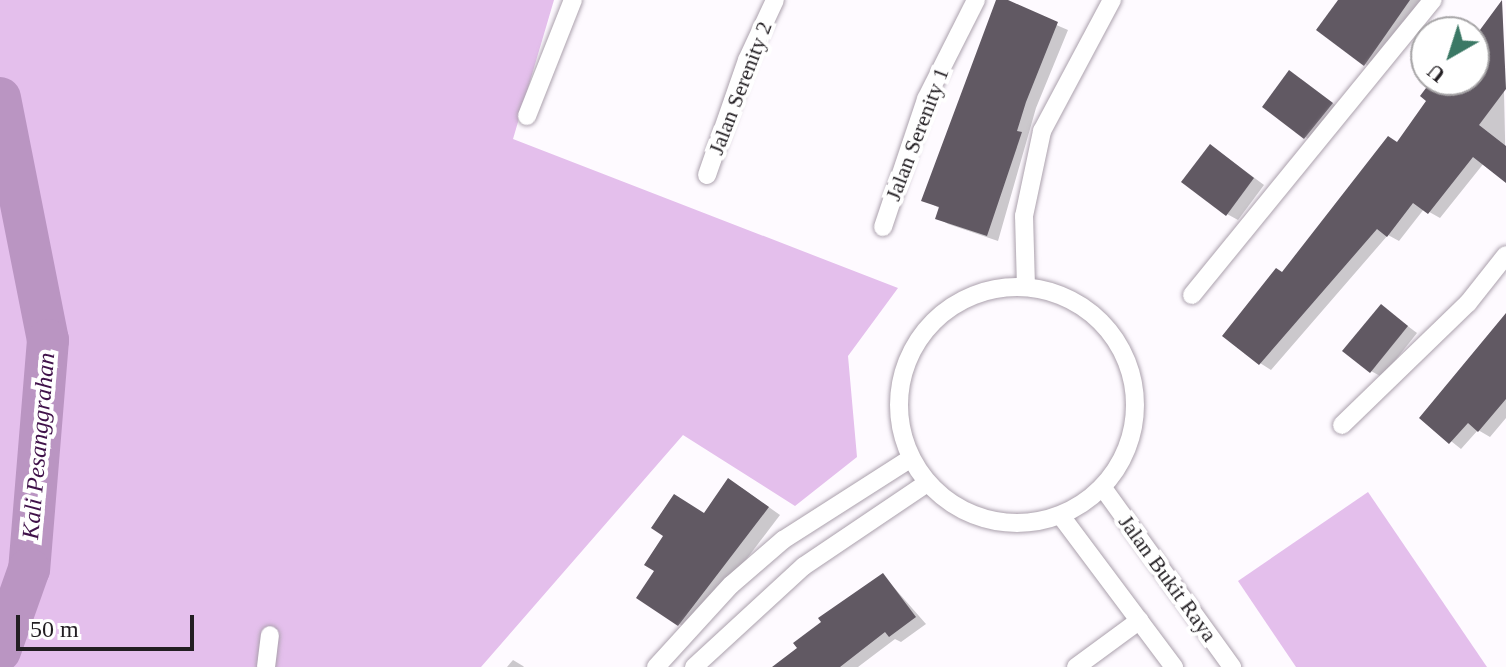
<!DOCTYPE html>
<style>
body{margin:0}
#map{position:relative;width:1506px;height:667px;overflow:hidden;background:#fefaff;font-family:"Times New Roman",serif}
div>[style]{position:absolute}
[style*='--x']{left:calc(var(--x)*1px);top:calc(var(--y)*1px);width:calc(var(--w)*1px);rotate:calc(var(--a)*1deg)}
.green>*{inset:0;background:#e4bfec}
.shadow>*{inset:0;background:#0003}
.river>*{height:42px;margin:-21px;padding:0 21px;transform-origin:21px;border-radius:21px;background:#ba95c2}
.building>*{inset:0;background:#615963}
.roads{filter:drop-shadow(0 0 2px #aba1ad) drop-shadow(0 0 2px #aba1ad)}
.street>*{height:18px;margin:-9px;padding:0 9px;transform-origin:9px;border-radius:9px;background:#fff}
.street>.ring{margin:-9px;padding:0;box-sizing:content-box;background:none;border:18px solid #fff;border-radius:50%}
span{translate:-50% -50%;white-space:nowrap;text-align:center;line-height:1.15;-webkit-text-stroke:8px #fff;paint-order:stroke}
.street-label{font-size:22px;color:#221e22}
.water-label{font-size:24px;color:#40124a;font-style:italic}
.north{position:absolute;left:1410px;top:16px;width:80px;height:80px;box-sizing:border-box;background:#fff;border:2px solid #a7a5a7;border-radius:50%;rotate:219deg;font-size:22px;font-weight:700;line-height:32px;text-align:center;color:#221e22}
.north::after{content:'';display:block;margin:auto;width:28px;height:36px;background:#3b7865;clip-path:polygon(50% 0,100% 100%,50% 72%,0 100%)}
.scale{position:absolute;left:16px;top:615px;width:178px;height:36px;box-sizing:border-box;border:4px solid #221e22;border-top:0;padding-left:10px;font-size:24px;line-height:28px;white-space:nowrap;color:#221e22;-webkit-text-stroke:6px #fff;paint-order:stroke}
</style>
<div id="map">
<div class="green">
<i style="clip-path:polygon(0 0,554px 0,513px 139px,898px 288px,848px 356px,857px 457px,795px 506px,683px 435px,481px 667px,0 667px)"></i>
<i style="clip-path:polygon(1368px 492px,1487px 667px,1296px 667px,1238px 581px)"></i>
</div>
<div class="shadow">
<i style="clip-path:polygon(998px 0,1068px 30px,1036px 108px,998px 241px,948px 224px,938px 218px,941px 209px,924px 200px)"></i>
<i style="clip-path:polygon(1342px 0,1426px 0,1375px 71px,1365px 64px)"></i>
<i style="clip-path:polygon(1502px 3px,1506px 180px,1484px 163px,1440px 218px,1424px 209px,1399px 241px,1388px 235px,1271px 370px,1260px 363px,1283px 274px,1398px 144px,1429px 101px,1435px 80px,1474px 80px,1474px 42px)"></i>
<i style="clip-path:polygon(1301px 79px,1343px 111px,1316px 143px,1305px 137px)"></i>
<i style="clip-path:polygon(1221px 153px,1264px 185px,1238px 220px,1227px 214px)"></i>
<i style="clip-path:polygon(1381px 306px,1417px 333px,1382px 377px,1371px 371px)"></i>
<i style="clip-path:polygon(1506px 315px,1506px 418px,1490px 437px,1478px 430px,1461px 449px,1422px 418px)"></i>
<i style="clip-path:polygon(742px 488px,780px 515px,692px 631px,679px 624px,705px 515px)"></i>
<i style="clip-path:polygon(883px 575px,926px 624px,901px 642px,895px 639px,858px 667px,775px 667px)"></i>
<i style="clip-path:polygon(513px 660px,523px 666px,524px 667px,507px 667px)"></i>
</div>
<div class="river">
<i style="--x:0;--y:98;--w:247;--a:78.8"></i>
<i style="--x:48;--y:340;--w:230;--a:94.7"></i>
<i style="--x:29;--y:569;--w:87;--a:109.5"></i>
</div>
<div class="building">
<i style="clip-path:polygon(996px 0,1008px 0,1058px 22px,1026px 102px,1017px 131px,1022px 132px,987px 236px,935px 219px,939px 207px,921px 201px)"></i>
<i style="clip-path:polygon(1338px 0,1410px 0,1364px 66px,1316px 30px)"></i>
<i style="clip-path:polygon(1502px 0,1506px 89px,1479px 125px,1506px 146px,1506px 183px,1473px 157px,1428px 214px,1413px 203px,1387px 237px,1377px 229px,1259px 365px,1222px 336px,1276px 268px,1282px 272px,1388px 136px,1397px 142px,1426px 101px,1420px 96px,1432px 80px,1474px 80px,1474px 38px)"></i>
<i style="clip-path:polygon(1289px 70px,1333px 103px,1304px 139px,1262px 107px)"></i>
<i style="clip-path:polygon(1210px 144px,1254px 178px,1226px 216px,1181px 182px)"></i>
<i style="clip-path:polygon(1381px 304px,1408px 326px,1370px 373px,1342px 351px)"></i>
<i style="clip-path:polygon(1506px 313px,1506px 399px,1478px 432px,1468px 423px,1449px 444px,1419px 418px)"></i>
<i style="clip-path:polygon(728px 478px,769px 507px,678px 626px,636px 598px,654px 571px,644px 565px,663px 536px,651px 528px,674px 494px,704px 513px)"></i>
<i style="clip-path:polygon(883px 573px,916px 617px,889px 637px,885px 632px,840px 667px,772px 667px,797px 648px,793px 643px,821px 622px,818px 618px)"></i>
</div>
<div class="roads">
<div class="street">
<i style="--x:527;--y:116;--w:125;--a:-68.4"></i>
<i style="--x:707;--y:175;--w:122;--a:-70.8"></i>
<i style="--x:747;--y:60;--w:66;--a:-65"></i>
<i style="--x:883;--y:227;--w:135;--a:-71.4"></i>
<i style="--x:926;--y:99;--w:111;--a:-63.2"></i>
<i class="ring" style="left:899px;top:287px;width:218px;height:218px"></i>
<i style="--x:1026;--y:287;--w:71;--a:-91.6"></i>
<i style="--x:1024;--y:216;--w:87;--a:-78"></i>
<i style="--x:1042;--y:131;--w:149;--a:-61.9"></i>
<i style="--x:1192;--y:295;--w:381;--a:-50.8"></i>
<i style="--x:1342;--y:425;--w:175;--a:-44.1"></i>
<i style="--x:1468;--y:303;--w:61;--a:-51.6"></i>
<i style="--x:1103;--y:488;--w:221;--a:54.2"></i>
<i style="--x:1061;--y:516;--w:189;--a:53.2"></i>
<i style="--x:266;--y:667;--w:32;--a:-83"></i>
<i style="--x:656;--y:667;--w:111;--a:-47.6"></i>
<i style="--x:731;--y:585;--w:69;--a:-40.9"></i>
<i style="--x:783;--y:540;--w:152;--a:-32.6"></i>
<i style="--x:694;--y:667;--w:149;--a:-42.6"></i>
<i style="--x:804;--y:566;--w:148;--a:-34"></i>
<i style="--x:1076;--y:667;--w:79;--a:-36.3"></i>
</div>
</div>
<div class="street-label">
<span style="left:740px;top:88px;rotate:-69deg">Jalan Serenity 2</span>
<span style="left:917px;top:134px;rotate:-69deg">Jalan Serenity 1</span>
<span style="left:1168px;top:578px;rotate:54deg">Jalan Bukit Raya</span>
</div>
<div class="water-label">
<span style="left:39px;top:446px;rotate:-85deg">Kali Pesanggrahan</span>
</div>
<div class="north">U</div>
<div class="scale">50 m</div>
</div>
